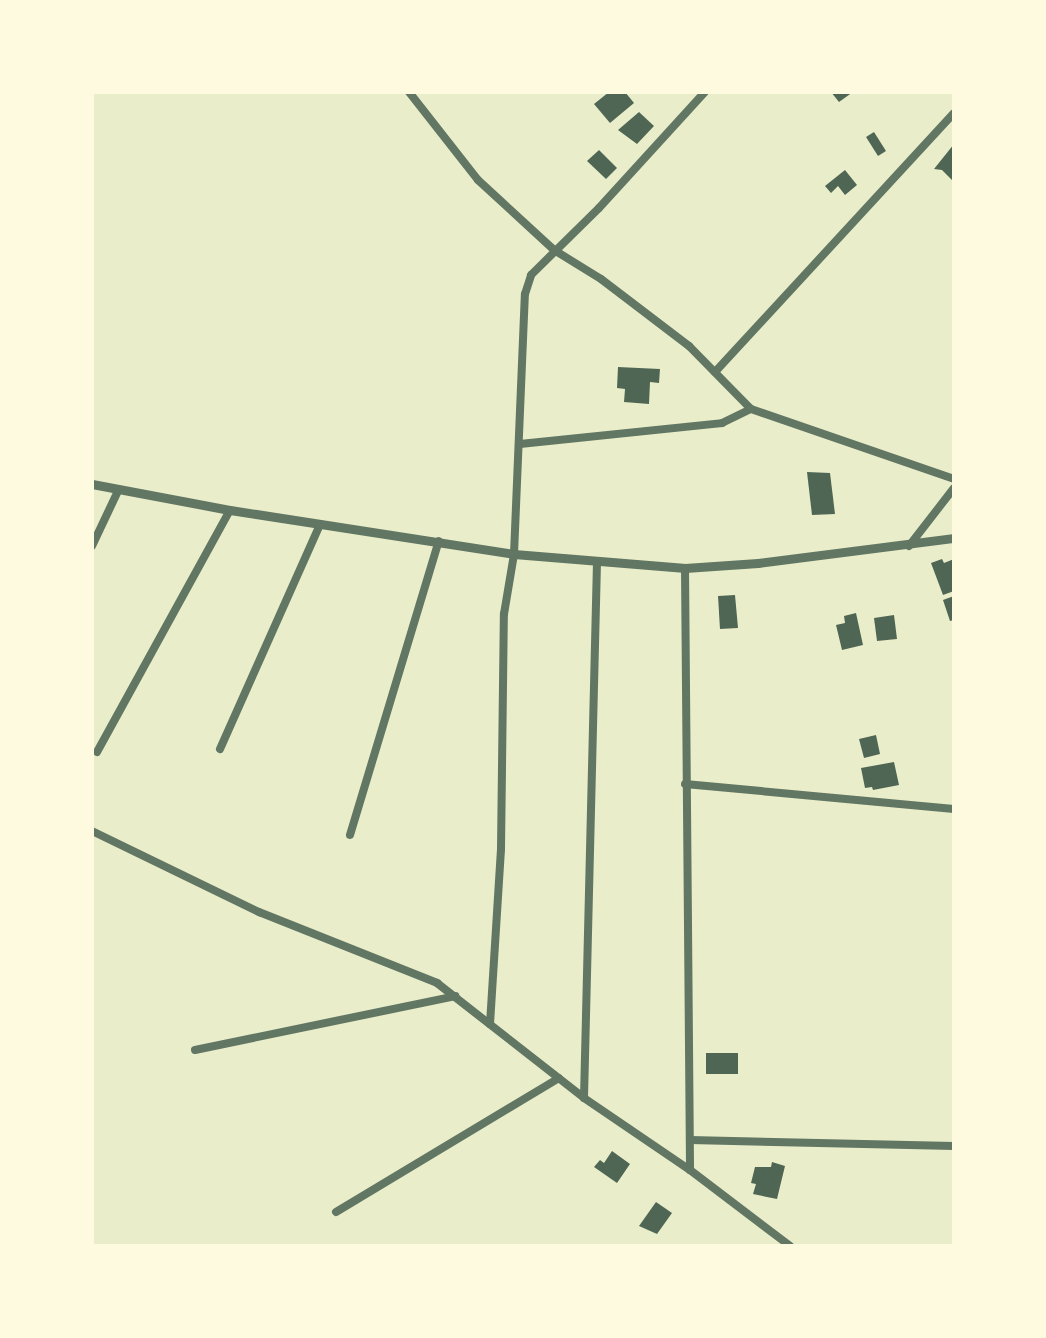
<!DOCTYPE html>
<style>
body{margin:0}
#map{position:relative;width:1046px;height:1338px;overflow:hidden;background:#e9edc9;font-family:"Fira Sans",sans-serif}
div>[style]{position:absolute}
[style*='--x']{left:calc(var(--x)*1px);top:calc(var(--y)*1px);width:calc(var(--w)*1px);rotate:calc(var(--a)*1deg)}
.building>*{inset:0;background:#4f6655}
.minor>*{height:8px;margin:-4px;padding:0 4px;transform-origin:4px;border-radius:4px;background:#617663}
.tertiary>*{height:9px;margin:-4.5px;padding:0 4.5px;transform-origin:4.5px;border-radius:4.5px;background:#617663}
span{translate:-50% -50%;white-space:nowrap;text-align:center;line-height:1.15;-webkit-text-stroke:6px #fefae0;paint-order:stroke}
.frame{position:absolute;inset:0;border:94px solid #fefae0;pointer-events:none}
</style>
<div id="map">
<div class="building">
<i style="clip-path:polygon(609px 92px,625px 92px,634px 103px,610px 123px,594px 104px)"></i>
<i style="clip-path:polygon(831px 92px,853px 92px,839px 102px)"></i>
<i style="clip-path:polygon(639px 112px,654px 126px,637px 144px,618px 130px)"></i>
<i style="clip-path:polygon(874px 132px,886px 151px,878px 156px,866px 137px)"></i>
<i style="clip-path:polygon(954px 144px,954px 182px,942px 170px,934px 169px)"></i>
<i style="clip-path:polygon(599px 150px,617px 168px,606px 179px,587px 161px)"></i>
<i style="clip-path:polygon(845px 170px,857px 185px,845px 195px,838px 186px,831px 193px,825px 186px)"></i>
<i style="clip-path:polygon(618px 367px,660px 369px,659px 383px,650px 382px,649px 404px,624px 402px,625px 389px,617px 388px)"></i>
<i style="clip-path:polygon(807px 472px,830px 473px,835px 514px,812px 515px)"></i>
<i style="clip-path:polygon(942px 559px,944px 563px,954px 559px,954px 591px,943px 595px,931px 563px)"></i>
<i style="clip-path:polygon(735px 595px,738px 628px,720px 629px,718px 596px)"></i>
<i style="clip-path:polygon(954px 596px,954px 620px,950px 621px,943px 600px)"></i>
<i style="clip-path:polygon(856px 613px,863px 645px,842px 650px,836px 625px,845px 623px,844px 616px)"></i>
<i style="clip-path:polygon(894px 615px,897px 639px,877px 641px,874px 618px)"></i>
<i style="clip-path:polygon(876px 735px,880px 754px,864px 758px,859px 739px)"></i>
<i style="clip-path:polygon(894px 762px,899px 785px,873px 790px,872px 787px,865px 788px,861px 768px)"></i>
<i style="clip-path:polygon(706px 1053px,738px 1053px,738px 1074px,706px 1074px)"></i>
<i style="clip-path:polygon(612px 1151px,630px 1164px,617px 1183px,594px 1167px,600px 1160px,604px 1163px)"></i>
<i style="clip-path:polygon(772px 1162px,785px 1166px,777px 1199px,753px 1194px,756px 1184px,751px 1183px,755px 1167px,771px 1167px)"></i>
<i style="clip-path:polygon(656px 1202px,672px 1213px,657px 1234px,639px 1226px)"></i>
</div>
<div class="minor">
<i style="--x:409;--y:92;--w:112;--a:51.9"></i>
<i style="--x:478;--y:180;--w:103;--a:42.6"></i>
<i style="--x:554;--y:250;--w:55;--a:31.7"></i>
<i style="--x:601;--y:279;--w:111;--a:37.3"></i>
<i style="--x:689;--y:346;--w:88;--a:45.5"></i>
<i style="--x:751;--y:409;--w:215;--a:19"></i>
<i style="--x:715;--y:372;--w:352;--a:-47.3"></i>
<i style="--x:520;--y:444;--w:203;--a:-5.9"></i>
<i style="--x:722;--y:423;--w:32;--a:-26"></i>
<i style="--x:92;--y:546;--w:63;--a:-64.7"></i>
<i style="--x:909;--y:546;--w:73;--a:-52.2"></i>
<i style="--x:685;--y:568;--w:602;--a:89.52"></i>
<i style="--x:220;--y:749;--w:246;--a:-66"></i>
<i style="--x:97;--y:752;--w:276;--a:-61.2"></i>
<i style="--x:685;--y:784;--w:270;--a:5.3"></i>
<i style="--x:92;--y:831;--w:186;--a:25.9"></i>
<i style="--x:259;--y:912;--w:192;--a:21.7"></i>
<i style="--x:437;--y:983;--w:187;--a:38"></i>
<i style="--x:584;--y:1098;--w:128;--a:34.2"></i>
<i style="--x:690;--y:1170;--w:126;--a:37.2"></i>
<i style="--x:350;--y:835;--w:307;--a:-73.2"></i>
<i style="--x:490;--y:1024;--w:175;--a:-86.4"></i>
<i style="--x:501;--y:849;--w:235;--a:-89.3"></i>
<i style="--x:504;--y:614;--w:61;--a:-80.5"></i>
<i style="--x:514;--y:554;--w:260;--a:-87.6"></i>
<i style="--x:525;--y:294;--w:20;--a:-72"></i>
<i style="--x:531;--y:275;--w:95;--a:-44.6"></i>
<i style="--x:599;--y:208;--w:157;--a:-47.6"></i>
<i style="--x:195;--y:1050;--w:266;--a:-11.7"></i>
<i style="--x:584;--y:1098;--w:536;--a:-88.61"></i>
<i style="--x:690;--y:1140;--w:264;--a:1.3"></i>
<i style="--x:336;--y:1212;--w:260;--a:-31"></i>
</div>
<div class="tertiary">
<i style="--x:92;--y:484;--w:140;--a:10.7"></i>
<i style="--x:230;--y:510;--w:287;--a:8.8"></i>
<i style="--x:514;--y:554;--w:172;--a:4.7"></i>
<i style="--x:685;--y:568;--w:73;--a:-3.9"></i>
<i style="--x:758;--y:563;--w:198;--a:-7.3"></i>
</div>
<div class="frame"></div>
</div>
